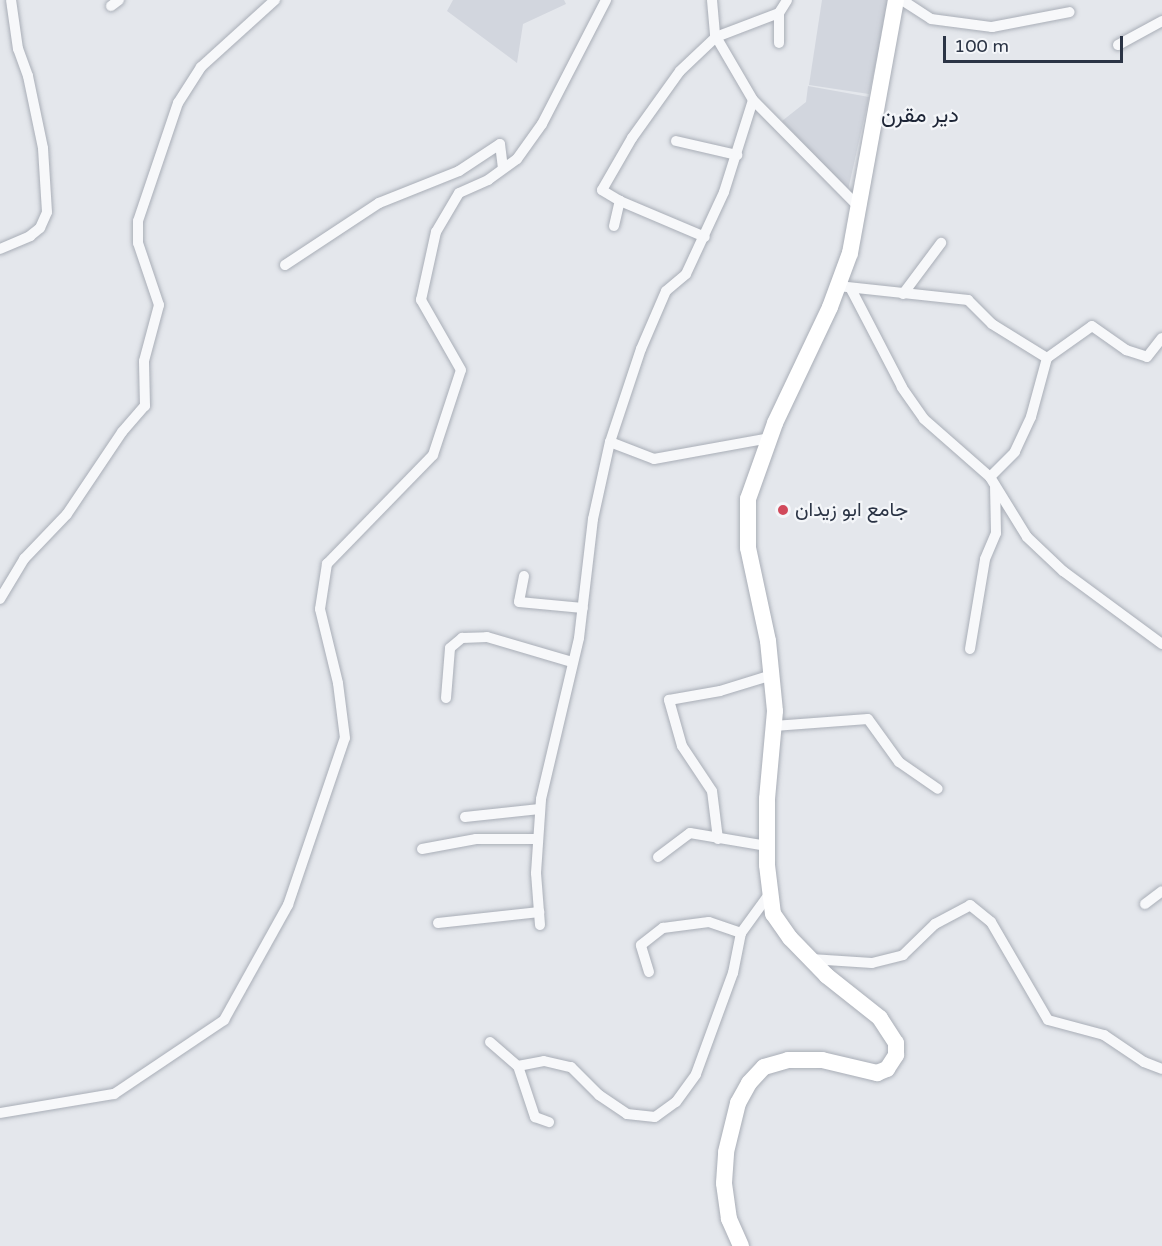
<!DOCTYPE html>
<meta charset="utf-8">
<style>
body{margin:0}
#map{position:relative;width:1162px;height:1246px;overflow:hidden;background:#e4e7ec;font-family:"Varela Round",Vazirmatn,sans-serif}
div>[style]{position:absolute}
[style*='--x']{left:calc(var(--x)*1px);top:calc(var(--y)*1px);width:calc(var(--w)*1px);rotate:calc(var(--a)*1deg)}
.built>*{inset:0;background:#d2d6de}
.roads{filter:drop-shadow(0 0 2px #a9aeb7) drop-shadow(0 0 2px #a9aeb7)}
.street>*{height:10px;margin:-5px;padding:0 5px;transform-origin:5px;border-radius:5px;background:#f7f8fa}
.secondary>*{height:16px;margin:-8px;padding:0 8px;transform-origin:8px;border-radius:8px;background:#fff}
.dots>*{width:16px;height:16px;translate:-50% -50%;box-sizing:border-box;border:3px solid #f4f6f9;border-radius:50%}
span{translate:-50% -50%;white-space:nowrap;text-align:center;line-height:1.15;-webkit-text-stroke:4.5px #f4f6f9;paint-order:stroke}
.poi-label{font-size:20px;color:#2b3445}
.left{translate:0 -50%;text-align:left}
.quarter-label{font-size:22px;color:#1d2536}
.scale{position:absolute;left:943px;top:36px;width:180px;height:27px;box-sizing:border-box;border:3px solid #2b3445;border-top:0;padding-left:8px;font-size:18px;line-height:21px;white-space:nowrap;color:#2b3445;-webkit-text-stroke:4px #f4f6f9;paint-order:stroke}
</style>
<div id="map">
<div class="built">
<i style="clip-path:polygon(453px 0,564px 0,566px 4px,523px 24px,517px 63px,447px 11px)"></i>
<i style="clip-path:polygon(822px 0,890px 0,869px 94px,809px 85px)"></i>
<i style="clip-path:polygon(808px 86px,869px 97px,848px 190px,782px 121px,806px 102px)"></i>
</div>
<div class="roads">
<div class="street">
<i style="--x:712;--y:0;--w:35;--a:85"></i>
<i style="--x:715;--y:35;--w:75;--a:59.7"></i>
<i style="--x:753;--y:100;--w:149;--a:45.3"></i>
<i style="--x:905;--y:2;--w:31;--a:33"></i>
<i style="--x:931;--y:19;--w:62;--a:7.5"></i>
<i style="--x:992;--y:27;--w:79;--a:-10.9"></i>
<i style="--x:111;--y:6;--w:10;--a:-37"></i>
<i style="--x:779;--y:13;--w:15;--a:-58"></i>
<i style="--x:1118;--y:45;--w:50;--a:-28.6"></i>
<i style="--x:676;--y:141;--w:63;--a:12.9"></i>
<i style="--x:620;--y:201;--w:21;--a:-149"></i>
<i style="--x:602;--y:190;--w:60;--a:-60"></i>
<i style="--x:632;--y:138;--w:82;--a:-54.4"></i>
<i style="--x:680;--y:71;--w:50;--a:-43.4"></i>
<i style="--x:716;--y:37;--w:67;--a:-20.9"></i>
<i style="--x:779;--y:13;--w:30;--a:90"></i>
<i style="--x:614;--y:226;--w:26;--a:-77"></i>
<i style="--x:620;--y:201;--w:92;--a:23"></i>
<i style="--x:0;--y:249;--w:33;--a:-23"></i>
<i style="--x:30;--y:236;--w:13;--a:-39"></i>
<i style="--x:40;--y:228;--w:17;--a:-66"></i>
<i style="--x:47;--y:212;--w:64;--a:-93.6"></i>
<i style="--x:43;--y:148;--w:74;--a:-101.8"></i>
<i style="--x:28;--y:76;--w:29;--a:-110"></i>
<i style="--x:18;--y:49;--w:49;--a:-98.1"></i>
<i style="--x:285;--y:265;--w:113;--a:-33.4"></i>
<i style="--x:379;--y:203;--w:86;--a:-21.8"></i>
<i style="--x:459;--y:171;--w:49;--a:-33.4"></i>
<i style="--x:500;--y:144;--w:24;--a:83"></i>
<i style="--x:838;--y:286;--w:131;--a:6.1"></i>
<i style="--x:968;--y:300;--w:34;--a:45"></i>
<i style="--x:992;--y:324;--w:65;--a:31.7"></i>
<i style="--x:1047;--y:358;--w:61;--a:105.2"></i>
<i style="--x:1031;--y:417;--w:38;--a:115"></i>
<i style="--x:1015;--y:452;--w:35;--a:135"></i>
<i style="--x:990;--y:477;--w:88;--a:-138.7"></i>
<i style="--x:924;--y:419;--w:39;--a:-125"></i>
<i style="--x:902;--y:387;--w:110;--a:-117.5"></i>
<i style="--x:903;--y:294;--w:64;--a:-53.3"></i>
<i style="--x:1047;--y:358;--w:55;--a:-35.4"></i>
<i style="--x:1092;--y:326;--w:42;--a:35.2"></i>
<i style="--x:1126;--y:350;--w:22;--a:18"></i>
<i style="--x:1147;--y:357;--w:24;--a:-52"></i>
<i style="--x:610;--y:442;--w:47;--a:21.1"></i>
<i style="--x:654;--y:459;--w:117;--a:-10.3"></i>
<i style="--x:990;--y:477;--w:70;--a:58.3"></i>
<i style="--x:1027;--y:537;--w:50;--a:43.4"></i>
<i style="--x:1063;--y:571;--w:123;--a:36.4"></i>
<i style="--x:524;--y:576;--w:26;--a:101"></i>
<i style="--x:519;--y:602;--w:64;--a:5.4"></i>
<i style="--x:0;--y:599;--w:47;--a:-59"></i>
<i style="--x:24;--y:559;--w:62;--a:-46.3"></i>
<i style="--x:67;--y:514;--w:99;--a:-56.1"></i>
<i style="--x:122;--y:432;--w:35;--a:-49"></i>
<i style="--x:145;--y:406;--w:45;--a:-91.3"></i>
<i style="--x:144;--y:361;--w:58;--a:-75"></i>
<i style="--x:159;--y:305;--w:65;--a:-108.7"></i>
<i style="--x:138;--y:243;--w:22;--a:-90"></i>
<i style="--x:138;--y:221;--w:125;--a:-71.3"></i>
<i style="--x:178;--y:103;--w:43;--a:-57.4"></i>
<i style="--x:201;--y:67;--w:100;--a:-42.2"></i>
<i style="--x:970;--y:649;--w:91;--a:-80.5"></i>
<i style="--x:985;--y:559;--w:28;--a:-67"></i>
<i style="--x:996;--y:533;--w:47;--a:-91.2"></i>
<i style="--x:446;--y:698;--w:50;--a:-85.4"></i>
<i style="--x:450;--y:648;--w:16;--a:-40"></i>
<i style="--x:462;--y:638;--w:25;--a:-2"></i>
<i style="--x:487;--y:637;--w:89;--a:16.4"></i>
<i style="--x:774;--y:726;--w:94;--a:-4.3"></i>
<i style="--x:868;--y:719;--w:53;--a:54.2"></i>
<i style="--x:899;--y:762;--w:47;--a:34.7"></i>
<i style="--x:465;--y:817;--w:75;--a:-6.1"></i>
<i style="--x:718;--y:839;--w:48;--a:-97.1"></i>
<i style="--x:712;--y:791;--w:54;--a:-123.7"></i>
<i style="--x:682;--y:746;--w:48;--a:-105.8"></i>
<i style="--x:669;--y:700;--w:52;--a:-10"></i>
<i style="--x:720;--y:691;--w:54;--a:-17.1"></i>
<i style="--x:422;--y:849;--w:55;--a:-10.5"></i>
<i style="--x:476;--y:839;--w:61;--a:0"></i>
<i style="--x:658;--y:857;--w:40;--a:-37"></i>
<i style="--x:690;--y:833;--w:78;--a:9.6"></i>
<i style="--x:1145;--y:904;--w:21;--a:-37"></i>
<i style="--x:438;--y:923;--w:102;--a:-6.2"></i>
<i style="--x:540;--y:925;--w:52;--a:-94.4"></i>
<i style="--x:536;--y:873;--w:74;--a:-86.1"></i>
<i style="--x:541;--y:799;--w:165;--a:-76.7"></i>
<i style="--x:579;--y:638;--w:120;--a:-83.3"></i>
<i style="--x:593;--y:519;--w:79;--a:-77.6"></i>
<i style="--x:610;--y:442;--w:98;--a:-71.6"></i>
<i style="--x:641;--y:349;--w:63;--a:-66.7"></i>
<i style="--x:666;--y:291;--w:26;--a:-40"></i>
<i style="--x:686;--y:274;--w:90;--a:-65.1"></i>
<i style="--x:724;--y:192;--w:96;--a:-72.5"></i>
<i style="--x:811;--y:959;--w:61;--a:3.8"></i>
<i style="--x:872;--y:963;--w:32;--a:-14"></i>
<i style="--x:903;--y:955;--w:45;--a:-44.1"></i>
<i style="--x:935;--y:924;--w:40;--a:-28"></i>
<i style="--x:970;--y:905;--w:27;--a:39"></i>
<i style="--x:991;--y:922;--w:113;--a:59.8"></i>
<i style="--x:1048;--y:1020;--w:58;--a:15"></i>
<i style="--x:1104;--y:1035;--w:48;--a:34"></i>
<i style="--x:1144;--y:1062;--w:19;--a:21"></i>
<i style="--x:649;--y:972;--w:28;--a:-107"></i>
<i style="--x:641;--y:945;--w:28;--a:-38"></i>
<i style="--x:663;--y:928;--w:46;--a:-7.4"></i>
<i style="--x:709;--y:922;--w:34;--a:19"></i>
<i style="--x:490;--y:1042;--w:37;--a:41"></i>
<i style="--x:518;--y:1066;--w:26;--a:-11"></i>
<i style="--x:544;--y:1061;--w:28;--a:13"></i>
<i style="--x:571;--y:1067;--w:40;--a:45"></i>
<i style="--x:599;--y:1095;--w:34;--a:34"></i>
<i style="--x:627;--y:1114;--w:28;--a:6"></i>
<i style="--x:655;--y:1117;--w:26;--a:-36"></i>
<i style="--x:676;--y:1102;--w:34;--a:-54"></i>
<i style="--x:696;--y:1074;--w:108;--a:-69.9"></i>
<i style="--x:733;--y:973;--w:41;--a:-78.7"></i>
<i style="--x:741;--y:933;--w:49;--a:-54.1"></i>
<i style="--x:518;--y:1066;--w:54;--a:71.6"></i>
<i style="--x:535;--y:1117;--w:15;--a:20"></i>
<i style="--x:0;--y:1113;--w:116;--a:-9.5"></i>
<i style="--x:114;--y:1094;--w:133;--a:-33.9"></i>
<i style="--x:224;--y:1020;--w:132;--a:-60.9"></i>
<i style="--x:288;--y:905;--w:176;--a:-71.2"></i>
<i style="--x:345;--y:738;--w:55;--a:-97.3"></i>
<i style="--x:338;--y:683;--w:76;--a:-103.7"></i>
<i style="--x:320;--y:609;--w:46;--a:-81.2"></i>
<i style="--x:327;--y:564;--w:152;--a:-45.8"></i>
<i style="--x:433;--y:455;--w:89;--a:-71.8"></i>
<i style="--x:461;--y:370;--w:81;--a:-119.7"></i>
<i style="--x:421;--y:300;--w:70;--a:-77.6"></i>
<i style="--x:436;--y:232;--w:45;--a:-59.5"></i>
<i style="--x:459;--y:193;--w:32;--a:-24"></i>
<i style="--x:488;--y:180;--w:36;--a:-36"></i>
<i style="--x:517;--y:159;--w:43;--a:-54.5"></i>
<i style="--x:542;--y:124;--w:140;--a:-62.7"></i>
</div>
<div class="secondary">
<i style="--x:741;--y:1246;--w:30;--a:-114"></i>
<i style="--x:729;--y:1219;--w:36;--a:-98"></i>
<i style="--x:724;--y:1183;--w:31;--a:-86"></i>
<i style="--x:726;--y:1152;--w:50;--a:-76.2"></i>
<i style="--x:738;--y:1103;--w:23;--a:-61"></i>
<i style="--x:749;--y:1083;--w:22;--a:-47"></i>
<i style="--x:764;--y:1067;--w:25;--a:-16"></i>
<i style="--x:788;--y:1060;--w:34;--a:0"></i>
<i style="--x:822;--y:1060;--w:57;--a:13.3"></i>
<i style="--x:877;--y:1073;--w:11;--a:-22"></i>
<i style="--x:887;--y:1069;--w:17;--a:-57"></i>
<i style="--x:896;--y:1055;--w:12;--a:-90"></i>
<i style="--x:896;--y:1043;--w:30;--a:-123"></i>
<i style="--x:880;--y:1018;--w:68;--a:-141.6"></i>
<i style="--x:827;--y:976;--w:53;--a:-134.2"></i>
<i style="--x:790;--y:938;--w:29;--a:-125"></i>
<i style="--x:773;--y:914;--w:49;--a:-97"></i>
<i style="--x:767;--y:865;--w:66;--a:-90"></i>
<i style="--x:767;--y:799;--w:88;--a:-84.8"></i>
<i style="--x:775;--y:711;--w:70;--a:-95.7"></i>
<i style="--x:768;--y:641;--w:95;--a:-102.1"></i>
<i style="--x:748;--y:548;--w:49;--a:-90"></i>
<i style="--x:748;--y:499;--w:81;--a:-70.4"></i>
<i style="--x:775;--y:423;--w:128;--a:-64.6"></i>
<i style="--x:830;--y:307;--w:58;--a:-69.7"></i>
<i style="--x:850;--y:253;--w:257;--a:-79.7"></i>
</div>
</div>
<div class="dots">
<i style="left:783px;top:510px;background:#d1495b"></i>
</div>
<div class="poi-label">
<span class="left" style="left:795px;top:510px">جامع ابو زيدان</span>
</div>
<div class="quarter-label">
<span style="left:920px;top:116px">دير مقرن</span>
</div>
<div class="scale">100 m</div>
</div>
